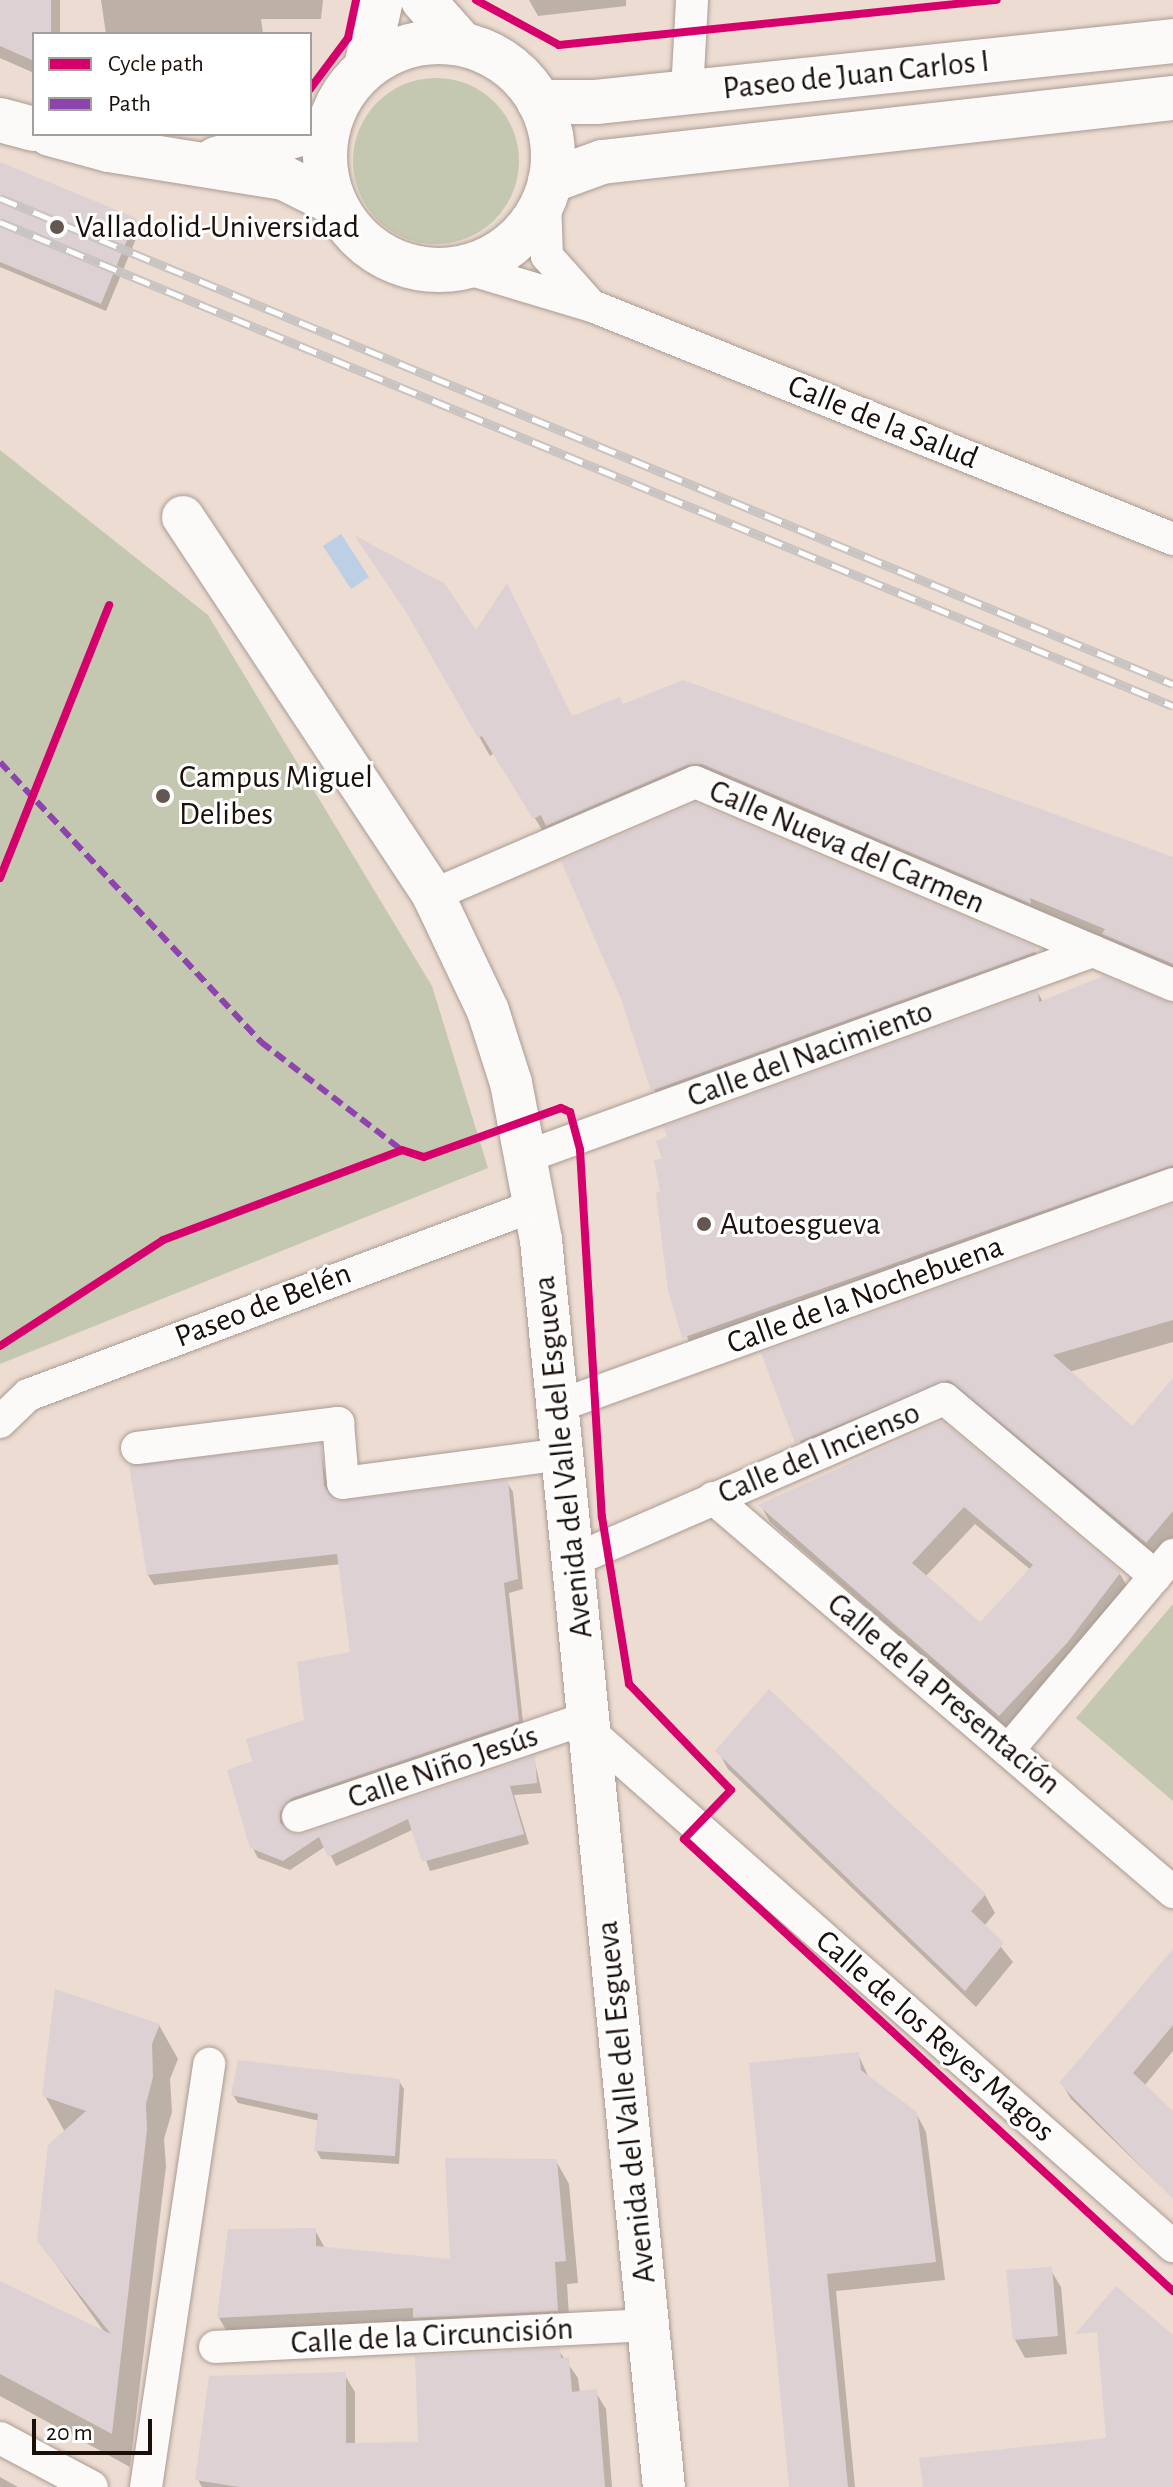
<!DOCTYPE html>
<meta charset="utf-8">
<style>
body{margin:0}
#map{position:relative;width:1173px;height:2487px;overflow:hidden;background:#eddcd1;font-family:"Alegreya Sans",sans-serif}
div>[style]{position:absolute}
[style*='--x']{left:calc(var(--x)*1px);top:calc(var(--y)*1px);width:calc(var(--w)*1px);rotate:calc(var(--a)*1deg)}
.green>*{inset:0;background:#c5c8b1}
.round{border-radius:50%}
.water>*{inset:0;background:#bdcfe5}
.shadow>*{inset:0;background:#0003}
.building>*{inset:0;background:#ded1d4}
.roads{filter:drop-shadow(0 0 2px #a99c94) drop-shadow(0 0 2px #a99c94)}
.minor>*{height:32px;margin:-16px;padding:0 16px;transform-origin:16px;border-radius:16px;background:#fcfaf8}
.tertiary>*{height:42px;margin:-21px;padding:0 21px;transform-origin:21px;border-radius:21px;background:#fcfaf8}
.primary>*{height:44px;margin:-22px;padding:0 22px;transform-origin:22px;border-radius:22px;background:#fcfaf8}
.primary>.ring{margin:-22px;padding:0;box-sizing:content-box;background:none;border:44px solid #fcfaf8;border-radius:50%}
.rail>*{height:9px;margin-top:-4.5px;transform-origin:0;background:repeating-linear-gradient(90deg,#fff 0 18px,#c9c4c2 0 36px);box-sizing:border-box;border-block:2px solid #c9c4c2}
.quiet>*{height:6px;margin-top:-3px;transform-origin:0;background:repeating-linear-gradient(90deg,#8e44ad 0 12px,transparent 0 18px)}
.cycleway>*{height:8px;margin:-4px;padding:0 4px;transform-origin:4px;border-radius:4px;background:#d6006c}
.dots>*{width:22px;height:22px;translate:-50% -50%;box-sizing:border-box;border:4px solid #fff;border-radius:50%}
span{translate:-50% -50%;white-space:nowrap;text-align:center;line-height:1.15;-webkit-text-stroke:6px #fff;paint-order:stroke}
.street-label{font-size:32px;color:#1a0f09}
.poi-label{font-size:32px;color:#1a0f09}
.left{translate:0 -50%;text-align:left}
.legend{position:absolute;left:32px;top:32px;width:280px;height:104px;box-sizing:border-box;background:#fff;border:2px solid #a39f9d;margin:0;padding:10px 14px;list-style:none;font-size:24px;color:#1a0f09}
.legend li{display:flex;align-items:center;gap:16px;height:40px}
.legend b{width:40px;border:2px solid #a39f9d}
.scale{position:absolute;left:32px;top:2419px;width:120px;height:36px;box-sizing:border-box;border:4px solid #1a0f09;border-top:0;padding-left:10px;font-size:24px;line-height:28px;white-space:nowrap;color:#1a0f09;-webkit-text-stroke:6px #fff;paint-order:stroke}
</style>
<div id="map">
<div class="green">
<i class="round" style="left:353px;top:78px;width:166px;height:166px"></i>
<i style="clip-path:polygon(0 450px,208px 615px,432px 986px,488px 1168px,0 1364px)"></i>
<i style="clip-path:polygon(1173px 1604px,1173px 1801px,1076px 1718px)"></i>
</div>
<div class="water">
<i style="clip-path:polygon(341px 534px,369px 577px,351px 589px,323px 546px)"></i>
</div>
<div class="shadow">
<i style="clip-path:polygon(0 0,60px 0,60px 34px,34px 34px,34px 73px,0 58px)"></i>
<i style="clip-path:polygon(101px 0,323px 0,321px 19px,261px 19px,263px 34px,106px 34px)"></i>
<i style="clip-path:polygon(529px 0,626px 0,626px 6px,538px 16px)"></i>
<i style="clip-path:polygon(0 164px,135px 220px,140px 229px,106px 311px,0 267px)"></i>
<i style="clip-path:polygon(507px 587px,572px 718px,623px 706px,1173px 860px,1173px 978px,714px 783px,546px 836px,494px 753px,490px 756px,419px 630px,476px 633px)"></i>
<i style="clip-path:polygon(1033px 948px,1040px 961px,659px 1103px,623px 998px)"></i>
<i style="clip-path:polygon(1038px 993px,1043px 1002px,1173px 1005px,1173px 1186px,694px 1356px,670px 1289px)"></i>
<i style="clip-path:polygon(1173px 1206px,1173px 1342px,1069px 1372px,1133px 1428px,1173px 1381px,1173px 1542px,1157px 1561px,961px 1398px,808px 1461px,764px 1354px)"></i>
<i style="clip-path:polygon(evenodd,941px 1423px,1120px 1574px,1130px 1591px,1010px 1732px,770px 1522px,761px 1506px,941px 1423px,975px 1524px,1031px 1570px,980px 1625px,925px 1577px,975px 1524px)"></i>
<i style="clip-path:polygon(320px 1446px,329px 1494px,335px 1503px,507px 1482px,513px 1492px,523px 1589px,509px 1593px,524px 1731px,297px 1808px,284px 1824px,287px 1833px,304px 1836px,534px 1758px,542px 1793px,514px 1795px,529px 1844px,430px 1871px,414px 1829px,336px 1866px,326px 1846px,290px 1870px,258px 1858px,252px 1847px,255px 1762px,306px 1721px,352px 1654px,341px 1564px,154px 1585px,148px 1575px)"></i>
<i style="clip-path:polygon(718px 1751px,985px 1895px,995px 1913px,984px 1926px,1013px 1962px,976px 2007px,728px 1769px)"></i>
<i style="clip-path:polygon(1173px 1952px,1173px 2051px,1144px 2086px,1173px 2114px,1173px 2198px,1071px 2099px,1062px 2084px)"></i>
<i style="clip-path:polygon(159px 2025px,178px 2059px,170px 2079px,172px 2112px,164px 2139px,166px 2166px,130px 2467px,0 2396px,0 2283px,105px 2333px,39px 2241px,65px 2132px,45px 2096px)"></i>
<i style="clip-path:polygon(858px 2054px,869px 2078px,916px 2113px,926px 2132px,945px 2280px,836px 2291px,855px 2487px,792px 2487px)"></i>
<i style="clip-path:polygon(399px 2081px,404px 2089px,399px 2164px,321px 2159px,316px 2150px,320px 2121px,238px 2103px,233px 2095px)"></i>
<i style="clip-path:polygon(556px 2161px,569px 2184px,578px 2283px,567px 2284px,570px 2333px,232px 2340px,219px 2318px,315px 2230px,326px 2250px,452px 2262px)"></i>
<i style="clip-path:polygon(1050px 2269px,1061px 2287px,1067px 2354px,1025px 2358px,1015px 2340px)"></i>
<i style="clip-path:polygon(559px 2351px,578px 2378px,580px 2393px,595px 2391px,606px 2409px,612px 2487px,202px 2487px,198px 2480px,344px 2374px,355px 2392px,355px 2445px,421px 2444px)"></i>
<i style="clip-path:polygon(0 2477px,18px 2487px,0 2487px)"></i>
</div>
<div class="building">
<i style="clip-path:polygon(0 0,51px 0,51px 34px,34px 34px,34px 61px,0 46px)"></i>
<i style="clip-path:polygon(0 162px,136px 218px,101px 304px,0 262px)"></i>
<i style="clip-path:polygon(354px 535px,445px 584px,476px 630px,507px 583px,572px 716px,620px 697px,623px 704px,683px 680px,1173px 857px,1173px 964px,1102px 934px,1105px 929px,1030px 898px,1031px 904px,702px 764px,687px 765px,546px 826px,541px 815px,533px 819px,482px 736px,478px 738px,406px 612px)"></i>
<i style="clip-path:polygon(695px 803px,1035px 947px,1035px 952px,651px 1091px,621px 999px,561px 861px)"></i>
<i style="clip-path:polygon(1103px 976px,1173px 1004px,1173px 1165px,682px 1338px,668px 1290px,656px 1193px,660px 1192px,654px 1160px,662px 1159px,656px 1141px,667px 1136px,663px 1127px,1038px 991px,1039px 1002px)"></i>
<i style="clip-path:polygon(1173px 1204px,1173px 1320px,1053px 1355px,1132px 1426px,1173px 1378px,1173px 1511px,1146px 1543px,949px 1380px,795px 1443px,761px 1353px)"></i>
<i style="clip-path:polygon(evenodd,942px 1421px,1121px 1572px,1067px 1643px,999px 1716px,758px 1505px,942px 1421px,964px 1507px,1033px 1565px,980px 1622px,912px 1563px,964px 1507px)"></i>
<i style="clip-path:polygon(321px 1444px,324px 1485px,336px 1501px,508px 1480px,518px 1579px,504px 1583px,519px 1721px,292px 1798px,280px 1812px,280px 1823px,294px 1834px,304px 1834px,535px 1756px,537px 1783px,510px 1786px,524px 1834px,422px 1862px,408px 1819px,328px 1857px,319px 1837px,283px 1861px,250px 1848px,227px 1770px,252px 1761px,246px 1739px,304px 1720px,297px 1662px,350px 1652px,337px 1554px,147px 1575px,129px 1465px)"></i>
<i style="clip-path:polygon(769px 1689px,986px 1894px,971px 1911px,1004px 1943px,965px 1991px,715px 1751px)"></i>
<i style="clip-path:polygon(1173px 1949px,1173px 2025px,1133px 2073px,1173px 2111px,1173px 2199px,1059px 2083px)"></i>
<i style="clip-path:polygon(55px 1989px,160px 2024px,152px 2044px,153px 2077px,146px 2104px,147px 2130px,112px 2434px,0 2374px,0 2281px,111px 2334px,37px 2241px,48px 2145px,86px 2111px,42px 2096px)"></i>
<i style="clip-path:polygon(859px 2052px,861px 2070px,917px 2112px,936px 2262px,827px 2274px,848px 2487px,789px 2487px,749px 2063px)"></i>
<i style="clip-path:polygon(238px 2060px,400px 2079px,395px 2156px,314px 2151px,318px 2114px,231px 2095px)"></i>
<i style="clip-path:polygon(445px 2158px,557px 2159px,566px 2261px,555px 2262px,558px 2311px,413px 2318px,413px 2308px,217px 2318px,228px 2229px,316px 2228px,316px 2246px,450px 2259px)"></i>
<i style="clip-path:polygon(1052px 2267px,1058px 2336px,1013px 2340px,1006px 2270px)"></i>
<i style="clip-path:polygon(1116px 2286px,1173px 2335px,1173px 2487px,923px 2487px,919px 2458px,1106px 2438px,1097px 2332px,1075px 2334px)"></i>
<i style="clip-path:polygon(560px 2348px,561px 2358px,569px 2357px,572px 2392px,597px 2389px,605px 2487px,239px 2487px,195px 2480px,209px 2376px,346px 2372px,346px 2443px,418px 2442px,415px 2356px)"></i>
</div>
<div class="roads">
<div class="minor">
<i style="--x:687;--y:93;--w:93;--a:-86.9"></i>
<i style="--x:545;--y:200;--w:56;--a:88"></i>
<i style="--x:547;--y:256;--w:60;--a:48.4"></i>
<i style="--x:465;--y:268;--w:133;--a:16.7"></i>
<i style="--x:592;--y:306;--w:626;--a:21.85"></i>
<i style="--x:433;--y:895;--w:285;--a:-23.3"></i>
<i style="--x:695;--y:782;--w:519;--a:23.01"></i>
<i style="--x:528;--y:1156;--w:601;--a:-19.94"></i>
<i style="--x:558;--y:1406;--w:654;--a:-19.85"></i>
<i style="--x:0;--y:1422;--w:39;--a:-44"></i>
<i style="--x:28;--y:1395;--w:542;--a:-20.51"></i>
<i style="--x:137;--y:1448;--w:203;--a:-7.1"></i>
<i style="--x:338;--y:1423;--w:60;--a:85.2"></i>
<i style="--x:343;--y:1483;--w:221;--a:-7.5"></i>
<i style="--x:713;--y:1498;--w:606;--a:40.58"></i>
<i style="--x:574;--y:1560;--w:404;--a:-23.5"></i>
<i style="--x:945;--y:1399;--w:275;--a:40.1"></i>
<i style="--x:589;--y:1731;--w:779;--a:41.41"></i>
<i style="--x:1010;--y:1748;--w:253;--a:-49.8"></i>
<i style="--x:298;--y:1816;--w:306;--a:-18.7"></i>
<i style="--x:215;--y:2347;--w:434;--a:-2.9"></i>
<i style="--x:0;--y:2438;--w:104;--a:28"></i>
<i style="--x:146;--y:2487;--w:428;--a:-81.5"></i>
</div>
<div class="tertiary">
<i style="--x:183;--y:517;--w:453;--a:56.5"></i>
<i style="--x:433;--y:895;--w:128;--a:64.6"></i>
<i style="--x:488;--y:1011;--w:76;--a:72.3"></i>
<i style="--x:511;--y:1083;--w:160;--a:79.2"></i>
<i style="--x:541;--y:1240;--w:1253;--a:84.37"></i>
</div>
<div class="primary">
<i style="--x:423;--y:0;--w:57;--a:48.5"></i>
<i class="ring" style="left:325px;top:42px;width:184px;height:184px"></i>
<i style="--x:366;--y:67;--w:69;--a:-77.4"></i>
<i style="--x:539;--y:102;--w:57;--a:0"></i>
<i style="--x:596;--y:102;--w:580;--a:-6.03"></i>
<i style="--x:0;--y:120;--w:35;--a:15"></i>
<i style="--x:50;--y:134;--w:61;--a:15.2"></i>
<i style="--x:109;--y:150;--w:177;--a:9.1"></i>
<i style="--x:284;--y:178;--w:56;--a:26.6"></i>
<i style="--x:216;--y:159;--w:88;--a:-16.6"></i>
<i style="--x:550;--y:181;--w:55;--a:-20.1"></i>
<i style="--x:602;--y:162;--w:575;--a:-6.4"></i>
</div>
</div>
<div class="rail">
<i style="--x:0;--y:198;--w:1270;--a:22.51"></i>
<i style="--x:0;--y:222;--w:1269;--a:22.42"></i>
</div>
<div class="quiet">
<i style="--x:0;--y:762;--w:383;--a:47"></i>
<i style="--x:261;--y:1042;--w:178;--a:37.5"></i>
</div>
<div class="cycleway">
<i style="--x:476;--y:0;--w:94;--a:28.5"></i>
<i style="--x:559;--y:45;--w:440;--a:-5.9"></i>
<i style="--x:310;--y:89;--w:64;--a:-53.3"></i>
<i style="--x:348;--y:38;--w:39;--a:-78"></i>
<i style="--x:0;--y:878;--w:294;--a:-68.2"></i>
<i style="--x:0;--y:1346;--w:194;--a:-33"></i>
<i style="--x:163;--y:1240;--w:255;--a:-20.6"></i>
<i style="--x:402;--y:1150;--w:23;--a:18"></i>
<i style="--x:424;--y:1157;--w:145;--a:-19.7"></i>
<i style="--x:561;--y:1108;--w:10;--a:24"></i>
<i style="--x:570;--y:1112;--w:39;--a:75"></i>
<i style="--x:580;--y:1150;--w:368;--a:86.6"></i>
<i style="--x:602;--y:1517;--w:169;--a:80.8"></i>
<i style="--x:629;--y:1684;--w:147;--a:46.1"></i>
<i style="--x:731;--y:1790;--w:68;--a:133.8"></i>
<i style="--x:684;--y:1839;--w:666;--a:42.75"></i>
</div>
<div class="dots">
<i style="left:57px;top:227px;background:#64574f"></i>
<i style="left:163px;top:796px;background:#64574f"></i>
<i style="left:704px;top:1224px;background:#64574f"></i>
</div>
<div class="street-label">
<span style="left:856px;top:75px;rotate:-6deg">Paseo de Juan Carlos I</span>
<span style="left:883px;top:422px;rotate:22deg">Calle de la Salud</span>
<span style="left:847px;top:847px;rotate:23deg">Calle Nueva del Carmen</span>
<span style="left:810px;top:1054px;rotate:-20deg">Calle del Nacimiento</span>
<span style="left:865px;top:1295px;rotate:-20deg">Calle de la Nochebuena</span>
<span style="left:263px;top:1305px;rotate:-21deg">Paseo de Belén</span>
<span style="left:819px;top:1453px;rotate:-23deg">Calle del Incienso</span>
<span style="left:563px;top:1457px;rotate:-96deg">Avenida del Valle del Esgueva</span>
<span style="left:944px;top:1694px;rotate:40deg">Calle de la Presentación</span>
<span style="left:443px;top:1767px;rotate:-19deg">Calle Niño Jesús</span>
<span style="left:935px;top:2036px;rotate:41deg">Calle de los Reyes Magos</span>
<span style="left:626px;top:2102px;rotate:-96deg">Avenida del Valle del Esgueva</span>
<span style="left:432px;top:2336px;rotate:-3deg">Calle de la Circuncisión</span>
</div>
<div class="poi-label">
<span class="left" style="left:75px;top:227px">Valladolid-Universidad</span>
<span class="left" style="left:179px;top:796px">Campus Miguel<br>Delibes</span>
<span class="left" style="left:720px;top:1224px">Autoesgueva</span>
</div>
<ul class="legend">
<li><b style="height:10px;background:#d6006c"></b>Cycle path</li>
<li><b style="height:10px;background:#8e44ad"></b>Path</li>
</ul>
<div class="scale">20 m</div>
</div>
